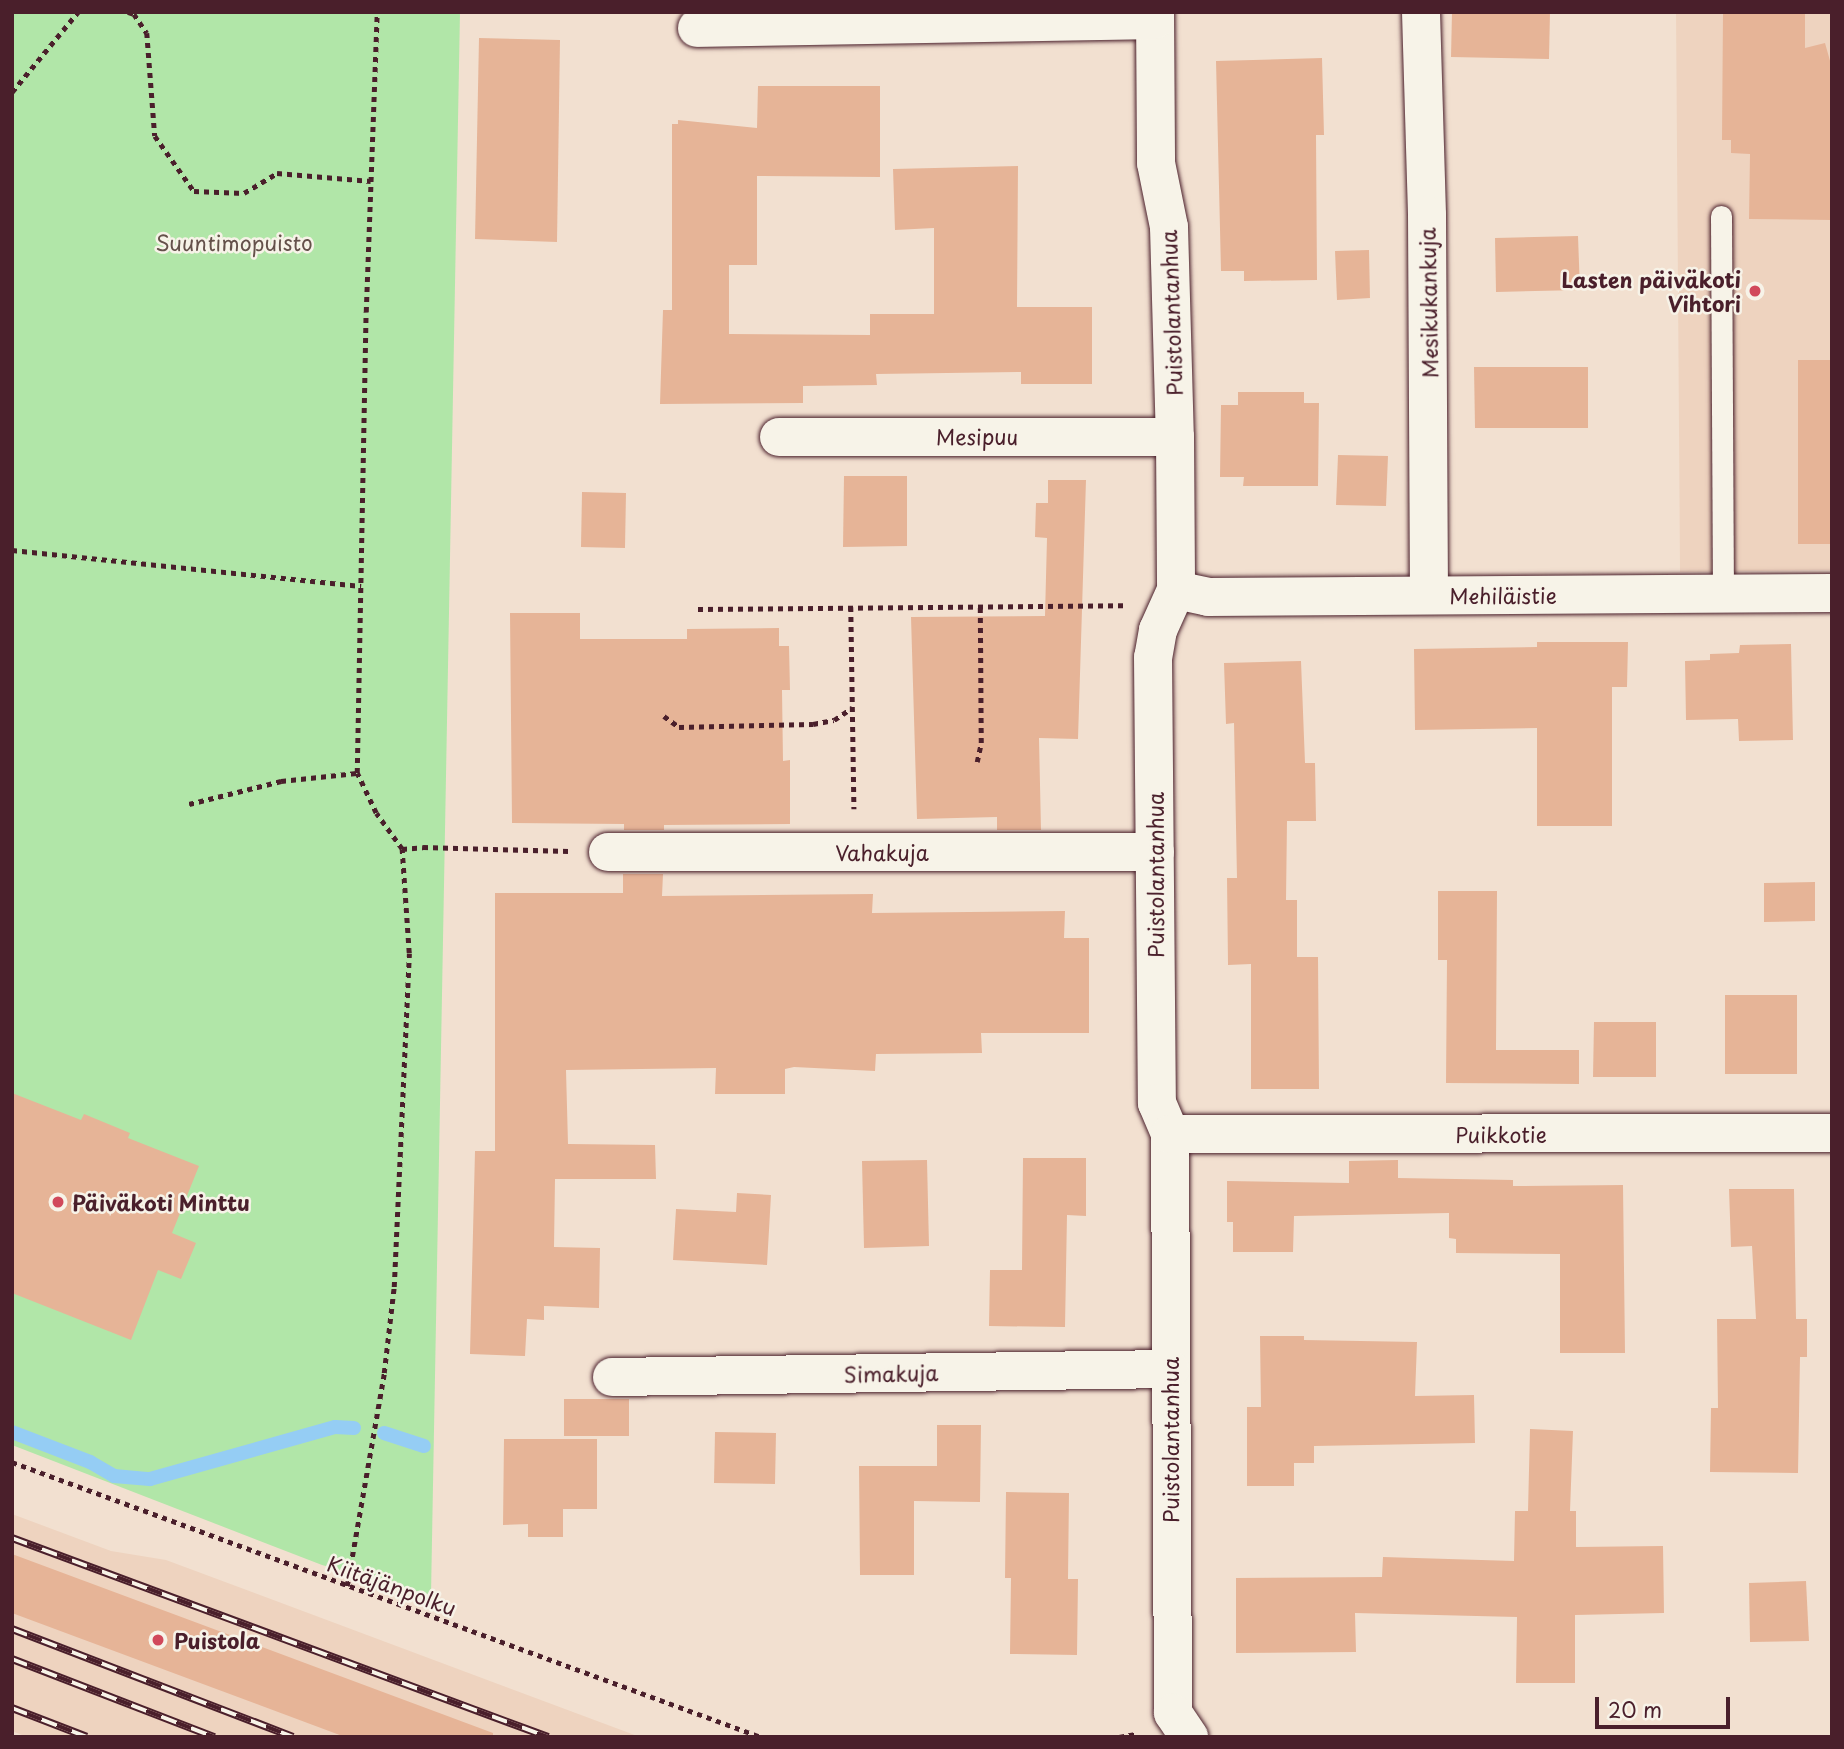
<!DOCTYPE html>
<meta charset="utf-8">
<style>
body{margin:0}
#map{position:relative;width:1844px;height:1749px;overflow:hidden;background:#f2e0d0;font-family:"Playpen Sans",sans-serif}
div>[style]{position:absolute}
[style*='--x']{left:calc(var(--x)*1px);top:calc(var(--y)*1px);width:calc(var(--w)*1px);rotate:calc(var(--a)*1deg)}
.built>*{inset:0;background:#eed3bf}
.green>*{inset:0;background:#b1e6a8}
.stream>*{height:14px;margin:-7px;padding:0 7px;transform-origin:7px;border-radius:7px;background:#95cdf4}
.building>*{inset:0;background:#e6b497}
.path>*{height:4.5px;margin-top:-2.25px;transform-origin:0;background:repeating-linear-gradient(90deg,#4a1f2b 0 5px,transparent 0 10px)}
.roads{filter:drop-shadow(0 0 2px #4a1f2b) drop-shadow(0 0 2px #4a1f2b)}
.service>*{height:21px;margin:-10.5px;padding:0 10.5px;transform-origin:10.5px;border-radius:10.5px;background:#f7f3e8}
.minor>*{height:38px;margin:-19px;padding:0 19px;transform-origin:19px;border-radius:19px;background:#f7f3e8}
.rail>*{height:8px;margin-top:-4px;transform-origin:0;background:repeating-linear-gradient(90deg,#f7f3e8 0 16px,#4a1f2b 0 32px);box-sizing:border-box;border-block:2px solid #4a1f2b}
.dots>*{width:19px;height:19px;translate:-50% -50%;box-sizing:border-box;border:4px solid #f7f3e8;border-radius:50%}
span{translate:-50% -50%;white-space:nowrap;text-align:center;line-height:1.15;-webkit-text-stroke:5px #f7f3e8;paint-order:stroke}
.park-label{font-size:21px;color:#64514a}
.poi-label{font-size:21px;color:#4a1f2b;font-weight:700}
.right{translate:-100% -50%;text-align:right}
.left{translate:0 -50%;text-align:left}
.street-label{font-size:21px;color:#4a1f2b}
.frame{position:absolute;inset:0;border:14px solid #4a1f2b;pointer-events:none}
.scale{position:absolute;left:1595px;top:1697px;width:135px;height:32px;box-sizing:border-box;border:4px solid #4a1f2b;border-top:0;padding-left:9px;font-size:21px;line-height:24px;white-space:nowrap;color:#4a1f2b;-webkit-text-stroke:5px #f7f3e8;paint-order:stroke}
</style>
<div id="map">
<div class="built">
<i style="clip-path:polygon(1676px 12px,1832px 12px,1832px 570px,1680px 572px)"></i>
<i style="clip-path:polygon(12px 1514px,111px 1551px,166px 1560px,640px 1737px,27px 1737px,12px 1731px)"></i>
</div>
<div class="green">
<i style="clip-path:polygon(12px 12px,460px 12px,431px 1595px,322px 1565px,12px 1445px)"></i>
</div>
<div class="stream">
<i style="--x:12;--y:1432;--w:84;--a:21"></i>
<i style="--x:90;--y:1462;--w:28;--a:30"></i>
<i style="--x:114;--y:1476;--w:36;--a:5"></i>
<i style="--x:150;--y:1479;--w:192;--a:-15.7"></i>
<i style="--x:335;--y:1427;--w:19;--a:3"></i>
<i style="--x:384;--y:1433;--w:42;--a:18"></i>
</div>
<div class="building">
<i style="clip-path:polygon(1452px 12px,1550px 12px,1549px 59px,1451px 57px)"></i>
<i style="clip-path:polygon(1723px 12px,1805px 12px,1805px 48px,1825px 43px,1832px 68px,1832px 220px,1749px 219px,1750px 154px,1731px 153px,1731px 140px,1722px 140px)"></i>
<i style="clip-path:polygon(479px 38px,560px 40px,557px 242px,475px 239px)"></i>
<i style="clip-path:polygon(1322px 58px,1324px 135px,1316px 135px,1317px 280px,1244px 281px,1244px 271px,1221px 271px,1216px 61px)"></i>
<i style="clip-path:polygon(758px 86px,880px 86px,880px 177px,757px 176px,757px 265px,729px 265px,729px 334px,870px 335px,870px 314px,934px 314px,934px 228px,895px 230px,893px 169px,1018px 166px,1017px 307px,1092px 307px,1092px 384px,1021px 384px,1021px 372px,876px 374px,877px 385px,803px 386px,803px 403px,660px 404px,663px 310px,672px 310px,672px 124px,678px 124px,678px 120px,757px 128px)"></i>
<i style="clip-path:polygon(1578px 236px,1580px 290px,1496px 292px,1495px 238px)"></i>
<i style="clip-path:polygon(1369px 250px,1370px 298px,1337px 300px,1335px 251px)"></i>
<i style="clip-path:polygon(1798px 360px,1832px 360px,1832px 544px,1798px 544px)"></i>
<i style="clip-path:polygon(1474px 367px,1588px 367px,1588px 428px,1475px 428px)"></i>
<i style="clip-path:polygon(1238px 392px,1304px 392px,1304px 403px,1319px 403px,1318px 486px,1243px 486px,1244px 477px,1220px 477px,1221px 405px,1238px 405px)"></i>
<i style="clip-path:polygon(1338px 455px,1388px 456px,1386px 506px,1336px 505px)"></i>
<i style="clip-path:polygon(844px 476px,907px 476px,907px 546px,843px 547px)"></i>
<i style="clip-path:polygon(1048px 480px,1086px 480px,1078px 739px,1039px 738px,1041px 830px,997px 830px,997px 817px,917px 819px,911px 617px,1045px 616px,1047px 538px,1035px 537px,1036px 503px,1048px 503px)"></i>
<i style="clip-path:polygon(582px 492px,626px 493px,625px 548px,581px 547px)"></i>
<i style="clip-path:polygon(510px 613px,580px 613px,580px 639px,687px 639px,687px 629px,779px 628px,779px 646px,789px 646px,790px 690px,782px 690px,783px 761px,790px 760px,790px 824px,664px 825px,664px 830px,624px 830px,624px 824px,512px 823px)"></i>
<i style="clip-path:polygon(1537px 642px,1628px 642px,1627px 687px,1612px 687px,1612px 826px,1537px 826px,1537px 728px,1415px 730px,1414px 649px,1537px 647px)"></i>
<i style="clip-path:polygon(1791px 644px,1793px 740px,1739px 741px,1738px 719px,1686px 720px,1685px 661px,1710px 660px,1710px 654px,1739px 653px,1740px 645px)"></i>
<i style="clip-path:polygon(1301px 661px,1305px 763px,1315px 763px,1316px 821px,1287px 821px,1286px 900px,1297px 900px,1297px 957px,1318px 957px,1319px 1089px,1251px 1089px,1251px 964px,1228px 965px,1227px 878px,1237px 878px,1234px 723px,1226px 724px,1224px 663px)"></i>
<i style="clip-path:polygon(623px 874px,663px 874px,662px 896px,873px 894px,872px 913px,1065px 911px,1064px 938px,1089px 938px,1089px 1033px,981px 1033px,982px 1053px,876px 1054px,875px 1071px,794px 1067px,785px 1069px,785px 1094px,715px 1094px,716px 1068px,566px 1070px,568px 1144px,655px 1145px,656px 1179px,555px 1179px,554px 1247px,600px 1248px,599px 1308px,544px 1306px,544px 1320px,527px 1319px,525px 1356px,470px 1354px,475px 1151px,495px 1151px,495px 893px,623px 893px)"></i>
<i style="clip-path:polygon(1815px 882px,1815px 921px,1764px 922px,1764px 883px)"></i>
<i style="clip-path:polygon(1438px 891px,1497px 891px,1496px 1050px,1579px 1050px,1579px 1084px,1446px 1083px,1447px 960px,1438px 960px)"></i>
<i style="clip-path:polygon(1725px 995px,1797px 995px,1797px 1074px,1725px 1074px)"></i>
<i style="clip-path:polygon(1594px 1022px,1656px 1022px,1656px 1077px,1593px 1077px)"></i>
<i style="clip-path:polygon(12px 1093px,81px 1120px,84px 1114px,130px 1133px,128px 1138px,199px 1166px,172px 1233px,196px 1243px,181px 1279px,158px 1270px,131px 1340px,12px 1293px)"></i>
<i style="clip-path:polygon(1023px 1158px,1086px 1158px,1086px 1216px,1067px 1215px,1065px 1327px,989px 1326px,990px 1270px,1022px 1270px)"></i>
<i style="clip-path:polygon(927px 1160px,929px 1246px,864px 1248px,862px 1161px)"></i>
<i style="clip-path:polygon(1398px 1160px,1398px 1178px,1513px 1180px,1513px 1186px,1623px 1185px,1625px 1353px,1560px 1353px,1560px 1254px,1456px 1253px,1456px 1239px,1449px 1238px,1449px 1213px,1294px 1216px,1293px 1252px,1233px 1252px,1233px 1222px,1227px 1222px,1227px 1181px,1349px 1183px,1349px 1161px)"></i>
<i style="clip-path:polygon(1729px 1189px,1794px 1189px,1796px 1319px,1807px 1319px,1807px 1357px,1800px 1357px,1798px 1473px,1710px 1472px,1711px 1408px,1718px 1408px,1717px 1319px,1756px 1319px,1752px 1246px,1731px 1247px)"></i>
<i style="clip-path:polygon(737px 1193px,771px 1195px,767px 1265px,673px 1260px,676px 1209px,736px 1212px)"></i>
<i style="clip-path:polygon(1260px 1336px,1304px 1336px,1304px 1340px,1417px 1342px,1415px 1396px,1474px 1395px,1475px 1443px,1314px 1446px,1314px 1463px,1294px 1463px,1294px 1486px,1247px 1486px,1247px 1407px,1261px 1407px)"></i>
<i style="clip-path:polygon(564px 1399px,629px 1399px,629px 1436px,564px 1436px)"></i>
<i style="clip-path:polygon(937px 1425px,981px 1425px,980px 1502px,914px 1501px,914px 1575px,860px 1575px,859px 1466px,937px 1466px)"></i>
<i style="clip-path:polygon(1530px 1429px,1573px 1431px,1570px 1511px,1576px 1511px,1576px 1547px,1663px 1546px,1664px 1613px,1575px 1615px,1575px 1683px,1516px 1683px,1517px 1617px,1355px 1613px,1356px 1652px,1236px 1653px,1236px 1578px,1382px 1577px,1383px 1557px,1514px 1561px,1515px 1511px,1528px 1511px)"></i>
<i style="clip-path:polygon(715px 1432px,776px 1433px,775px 1484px,714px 1483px)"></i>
<i style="clip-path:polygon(504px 1439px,597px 1439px,597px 1509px,563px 1509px,563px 1537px,528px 1537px,528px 1524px,503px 1525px)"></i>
<i style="clip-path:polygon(1006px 1492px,1069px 1493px,1068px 1579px,1078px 1579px,1077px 1655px,1010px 1654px,1011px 1578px,1005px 1578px)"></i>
<i style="clip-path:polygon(12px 1554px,493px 1733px,493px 1737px,345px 1737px,12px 1613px)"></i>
<i style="clip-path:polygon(1806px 1581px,1809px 1641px,1750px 1642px,1749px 1583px)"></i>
</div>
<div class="path">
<i style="--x:128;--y:12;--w:6;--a:18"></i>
<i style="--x:134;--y:14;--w:23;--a:56"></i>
<i style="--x:147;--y:33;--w:103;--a:85.6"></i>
<i style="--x:155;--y:136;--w:67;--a:54.7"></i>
<i style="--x:194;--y:191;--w:50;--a:2.3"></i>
<i style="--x:244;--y:193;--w:39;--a:-31"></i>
<i style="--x:277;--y:173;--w:94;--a:4.9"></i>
<i style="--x:12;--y:92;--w:104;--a:-50.5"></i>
<i style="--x:12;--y:550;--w:351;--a:5.9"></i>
<i style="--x:851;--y:607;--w:202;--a:89.1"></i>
<i style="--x:698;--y:609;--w:426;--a:-0.5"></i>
<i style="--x:664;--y:716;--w:19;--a:36"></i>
<i style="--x:679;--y:727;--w:134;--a:-1.3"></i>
<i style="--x:813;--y:724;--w:21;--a:-11"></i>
<i style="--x:834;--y:720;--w:22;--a:-34"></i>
<i style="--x:977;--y:762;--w:19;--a:-78"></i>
<i style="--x:981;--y:743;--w:137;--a:-90.4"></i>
<i style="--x:189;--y:804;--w:95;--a:-14"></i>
<i style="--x:281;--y:781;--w:76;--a:-6"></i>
<i style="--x:402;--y:849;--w:21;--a:-5"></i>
<i style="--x:423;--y:847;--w:146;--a:1.6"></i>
<i style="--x:12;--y:1462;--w:798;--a:20.16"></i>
<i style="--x:347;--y:1586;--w:216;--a:-80.1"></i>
<i style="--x:384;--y:1373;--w:87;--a:-83.4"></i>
<i style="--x:394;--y:1287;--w:334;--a:-87.4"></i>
<i style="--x:409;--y:953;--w:104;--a:-93.9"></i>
<i style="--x:402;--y:849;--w:44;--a:-125.8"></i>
<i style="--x:376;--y:813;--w:44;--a:-115.4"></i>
<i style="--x:357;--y:773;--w:461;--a:-88.9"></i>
<i style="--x:366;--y:312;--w:300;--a:-87.9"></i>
<i style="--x:1119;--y:1737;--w:17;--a:-10"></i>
</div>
<div class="roads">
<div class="service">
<i style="--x:1721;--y:216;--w:378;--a:89.7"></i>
</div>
<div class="minor">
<i style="--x:1155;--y:12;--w:151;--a:89.6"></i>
<i style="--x:1156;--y:163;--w:65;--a:78.5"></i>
<i style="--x:1169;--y:227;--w:210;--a:88.4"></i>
<i style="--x:1175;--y:437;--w:153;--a:89.6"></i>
<i style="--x:1176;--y:590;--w:44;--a:114.2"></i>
<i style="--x:1158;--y:630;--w:27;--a:100"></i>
<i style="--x:1153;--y:657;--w:446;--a:89.5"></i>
<i style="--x:1157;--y:1103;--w:34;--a:67"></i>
<i style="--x:1170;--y:1134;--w:579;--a:89.7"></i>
<i style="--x:1173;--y:1713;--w:29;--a:56"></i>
<i style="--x:1421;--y:12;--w:203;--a:88.3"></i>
<i style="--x:1427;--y:215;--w:380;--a:89.7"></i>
<i style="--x:697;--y:28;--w:458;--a:-1"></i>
<i style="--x:779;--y:437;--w:396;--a:0"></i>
<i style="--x:1176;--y:590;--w:33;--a:12"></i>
<i style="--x:1208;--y:597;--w:624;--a:-0.37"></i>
<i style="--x:608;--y:852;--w:547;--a:0"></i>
<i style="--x:1170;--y:1134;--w:662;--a:-0.09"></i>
<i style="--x:612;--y:1377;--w:558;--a:-0.82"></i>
</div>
</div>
<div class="rail">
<i style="--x:12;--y:1538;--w:572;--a:20.37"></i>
<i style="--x:12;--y:1629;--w:301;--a:21"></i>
<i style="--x:12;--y:1659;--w:217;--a:21.1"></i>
<i style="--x:12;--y:1708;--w:80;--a:21.1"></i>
</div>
<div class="dots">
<i style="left:1755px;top:291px;background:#d1495b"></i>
<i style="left:58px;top:1202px;background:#d1495b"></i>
<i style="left:158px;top:1640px;background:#d1495b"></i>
</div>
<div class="park-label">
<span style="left:234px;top:242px">Suuntimopuisto</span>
</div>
<div class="poi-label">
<span class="right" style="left:1741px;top:291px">Lasten päiväkoti<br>Vihtori</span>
<span class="left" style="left:72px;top:1202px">Päiväkoti Minttu</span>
<span class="left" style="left:174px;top:1640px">Puistola</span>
</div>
<div class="street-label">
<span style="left:1428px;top:303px;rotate:-91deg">Mesikukankuja</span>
<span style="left:1171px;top:313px;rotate:-92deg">Puistolantanhua</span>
<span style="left:977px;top:436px">Mesipuu</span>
<span style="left:1503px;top:595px">Mehiläistie</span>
<span style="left:882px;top:852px">Vahakuja</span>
<span style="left:1155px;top:875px;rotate:-90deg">Puistolantanhua</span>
<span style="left:1501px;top:1134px">Puikkotie</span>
<span style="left:891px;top:1373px;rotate:-1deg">Simakuja</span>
<span style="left:1170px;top:1440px;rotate:-90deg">Puistolantanhua</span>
<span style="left:392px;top:1585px;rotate:20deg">Kiitäjänpolku</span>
</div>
<div class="frame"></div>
<div class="scale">20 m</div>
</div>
